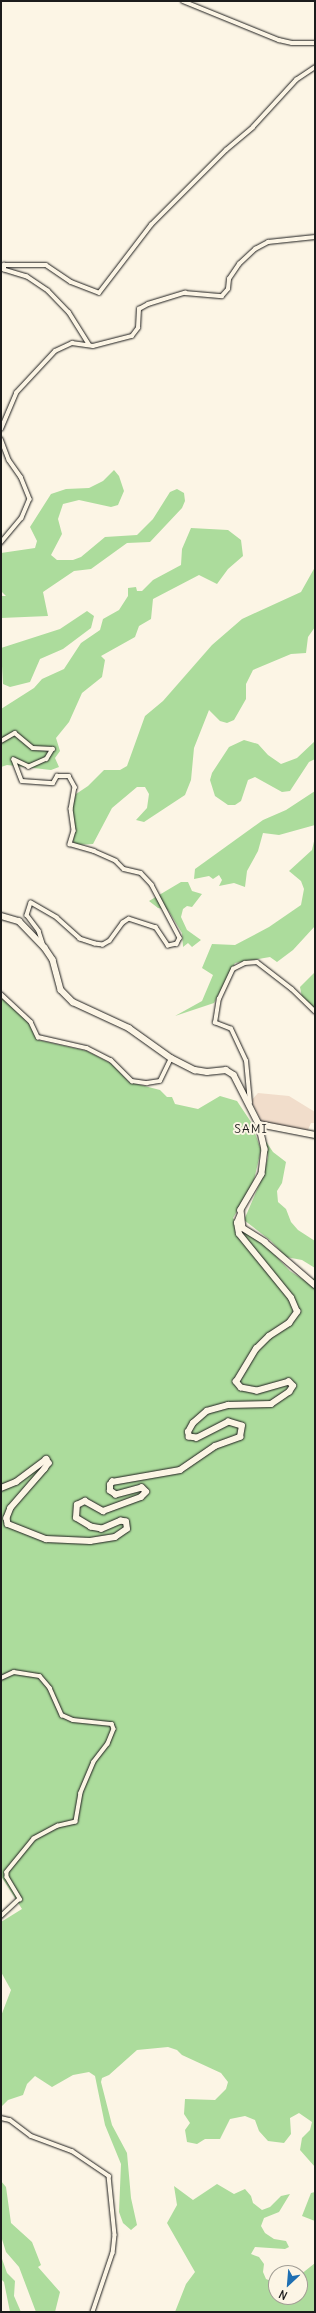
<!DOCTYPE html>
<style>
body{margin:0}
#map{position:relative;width:316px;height:2313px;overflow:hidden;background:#fcf5e5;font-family:Delius,sans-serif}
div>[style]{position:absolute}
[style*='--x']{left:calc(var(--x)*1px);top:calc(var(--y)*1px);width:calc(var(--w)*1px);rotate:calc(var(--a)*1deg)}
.built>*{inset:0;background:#f1ddcb}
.green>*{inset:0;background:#acdc9c}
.roads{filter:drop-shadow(0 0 1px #1c1c1c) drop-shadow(0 0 1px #1c1c1c)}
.street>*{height:3.5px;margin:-1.75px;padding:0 1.75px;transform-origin:1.75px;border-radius:1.75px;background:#fcf5e5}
.secondary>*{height:5.5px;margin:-2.75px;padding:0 2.75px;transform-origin:2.75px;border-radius:2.75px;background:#fcf5e5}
span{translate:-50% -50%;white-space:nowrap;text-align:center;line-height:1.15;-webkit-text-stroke:4px #fcf5e5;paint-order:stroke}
.neighbourhood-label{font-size:12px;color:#1c1c1c;letter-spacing:1px}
.frame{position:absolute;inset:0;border:2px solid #1c1c1c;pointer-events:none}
.north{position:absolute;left:268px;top:2265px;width:40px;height:40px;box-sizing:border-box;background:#fcf5e5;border:1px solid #a29e95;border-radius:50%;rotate:206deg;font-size:11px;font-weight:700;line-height:16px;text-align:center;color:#1c1c1c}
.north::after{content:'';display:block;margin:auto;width:14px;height:18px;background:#1f6fb2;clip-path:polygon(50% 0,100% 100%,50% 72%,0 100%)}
</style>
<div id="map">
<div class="built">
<i style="clip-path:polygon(258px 1093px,289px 1096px,315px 1112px,314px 1123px,311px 1123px,307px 1132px,265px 1128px,251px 1101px)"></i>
</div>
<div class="green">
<i style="clip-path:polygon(114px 470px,119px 476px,124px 491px,118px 505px,111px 507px,79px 500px,63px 504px,58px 519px,62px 534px,51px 555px,57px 560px,73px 560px,81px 557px,105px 537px,137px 535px,153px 519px,170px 492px,177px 489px,184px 493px,185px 501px,182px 508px,150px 542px,127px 543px,91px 569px,74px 571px,43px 592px,48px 616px,1px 618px,1px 596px,6px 596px,1px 591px,1px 553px,35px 548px,37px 541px,30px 527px,51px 494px,66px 489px,89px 488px,103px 481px)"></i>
<i style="clip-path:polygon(191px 528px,228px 530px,241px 540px,243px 556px,228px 569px,217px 584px,199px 575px,153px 599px,151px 619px,139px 626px,135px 637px,101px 656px,105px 660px,102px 677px,82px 693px,69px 722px,56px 738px,60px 751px,55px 758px,59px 767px,51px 770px,7px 765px,1px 767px,1px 709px,34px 688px,42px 679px,64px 669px,81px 643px,100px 630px,103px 619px,119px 610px,128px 596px,128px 588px,136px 587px,137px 591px,142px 591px,153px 580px,181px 565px,182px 549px)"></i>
<i style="clip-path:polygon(315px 567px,315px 627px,308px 637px,306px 653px,291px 654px,253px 670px,246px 684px,246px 699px,234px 720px,227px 723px,220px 721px,209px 710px,194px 748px,191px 780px,185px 795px,144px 822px,136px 820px,147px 808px,149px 794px,145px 787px,137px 787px,112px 808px,93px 844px,76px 845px,73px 841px,75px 831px,72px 809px,76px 794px,88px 786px,104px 770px,120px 770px,127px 766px,145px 716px,163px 701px,212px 645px,242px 619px,301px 592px)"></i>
<i style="clip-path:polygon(87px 611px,94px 616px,91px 628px,63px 649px,40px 659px,30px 682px,10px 687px,3px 684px,1px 648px,60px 629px)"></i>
<i style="clip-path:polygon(244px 740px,258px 744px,268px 755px,281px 764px,297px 758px,315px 741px,315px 759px,309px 762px,290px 791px,282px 792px,255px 777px,248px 780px,241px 801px,235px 805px,228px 805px,215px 796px,210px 780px,212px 773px,229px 747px)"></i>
<i style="clip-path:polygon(315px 791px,315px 825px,279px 835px,263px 833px,258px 851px,247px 871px,245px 887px,234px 883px,219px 886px,222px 880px,219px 875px,213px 879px,209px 876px,194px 879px,195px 869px,263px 820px,286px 810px)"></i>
<i style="clip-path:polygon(315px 837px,315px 926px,293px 950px,277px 962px,270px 957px,235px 963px,214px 1003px,175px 1016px,202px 1001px,213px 975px,202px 968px,212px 944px,235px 945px,269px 927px,301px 905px,304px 889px,301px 881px,289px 871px,312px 850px)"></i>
<i style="clip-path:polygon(181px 882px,188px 882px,192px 891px,202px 894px,192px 907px,187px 906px,183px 909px,181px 917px,187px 930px,201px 940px,192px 947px,188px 943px,183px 947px,182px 933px,168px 910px,158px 908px,149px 901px)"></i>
<i style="clip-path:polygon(315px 972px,315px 1009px,302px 997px,300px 987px)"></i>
<i style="clip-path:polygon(1px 997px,27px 1021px,38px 1040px,87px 1051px,112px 1064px,129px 1082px,160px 1090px,167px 1097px,172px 1097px,175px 1104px,198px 1109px,220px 1096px,237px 1101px,251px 1122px,261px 1150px,253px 1184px,233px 1218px,237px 1224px,270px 1250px,290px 1271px,310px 1284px,315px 1276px,315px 2167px,300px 2150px,302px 2138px,310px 2130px,312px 2122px,299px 2113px,290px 2118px,291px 2134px,284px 2143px,268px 2141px,259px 2131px,255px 2120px,245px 2116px,230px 2119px,220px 2139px,205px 2139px,197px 2144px,187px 2142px,185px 2130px,190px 2123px,184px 2114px,185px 2099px,215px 2100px,226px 2089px,228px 2082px,221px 2073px,182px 2055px,177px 2050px,168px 2047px,137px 2050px,109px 2075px,102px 2078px,101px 2082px,112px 2125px,127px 2153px,131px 2198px,137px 2225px,131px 2230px,123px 2223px,119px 2212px,121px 2164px,105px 2125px,95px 2076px,89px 2072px,73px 2075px,52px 2087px,35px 2076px,27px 2084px,23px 2095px,8px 2100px,1px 2107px,1px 2016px,11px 1990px,1px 1972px,1px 1922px,22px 1909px,1px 1876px)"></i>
<i style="clip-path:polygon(265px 1140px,273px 1152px,286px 1162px,282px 1183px,277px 1191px,278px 1202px,286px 1209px,291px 1222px,298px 1230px,315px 1241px,315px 1268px,302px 1260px,286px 1257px,271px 1241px,244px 1220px,263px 1176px,268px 1157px)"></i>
<i style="clip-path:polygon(1px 2181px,6px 2187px,11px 2223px,32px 2242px,41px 2265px,38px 2267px,60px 2292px,55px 2312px,36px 2312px,19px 2267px,6px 2252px,1px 2236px)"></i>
<i style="clip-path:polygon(217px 2184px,234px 2194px,245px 2189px,251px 2196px,253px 2203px,262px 2210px,270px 2207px,281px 2196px,290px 2194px,279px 2212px,264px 2218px,261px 2226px,265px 2233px,274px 2239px,286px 2241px,289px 2247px,285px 2249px,255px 2247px,251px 2254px,259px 2257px,264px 2264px,263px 2272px,266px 2279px,276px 2283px,276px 2297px,300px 2297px,300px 2275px,315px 2263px,315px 2312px,175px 2312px,186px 2284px,195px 2272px,167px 2223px,177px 2205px,174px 2186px,193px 2200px)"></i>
<i style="clip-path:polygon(315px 2192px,315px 2221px,302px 2216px,311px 2193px)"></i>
<i style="clip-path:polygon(1px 2256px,7px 2273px,15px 2281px,14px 2296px,21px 2312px,10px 2312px,4px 2282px,1px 2279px)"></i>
</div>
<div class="roads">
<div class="street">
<i style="--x:183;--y:1;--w:104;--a:22.1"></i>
<i style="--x:279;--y:40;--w:13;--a:13"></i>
<i style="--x:292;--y:43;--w:23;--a:0"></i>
<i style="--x:89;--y:345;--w:38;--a:-122"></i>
<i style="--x:69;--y:313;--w:30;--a:-134"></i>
<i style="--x:48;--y:291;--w:25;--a:-146"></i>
<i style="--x:27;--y:277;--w:24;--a:-163"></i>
<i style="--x:4;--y:270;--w:5;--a:-90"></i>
<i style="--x:4;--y:265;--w:42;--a:0"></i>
<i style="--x:46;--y:265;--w:30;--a:34"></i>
<i style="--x:71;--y:282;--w:30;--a:21"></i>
<i style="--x:99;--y:293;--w:86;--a:-52.6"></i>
<i style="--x:151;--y:225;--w:106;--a:-45"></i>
<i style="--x:226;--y:150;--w:35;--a:-40"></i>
<i style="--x:253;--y:127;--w:64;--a:-47.5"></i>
<i style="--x:296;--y:80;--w:23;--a:-34"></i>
<i style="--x:1;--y:429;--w:39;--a:-67"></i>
<i style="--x:16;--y:393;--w:57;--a:-47.1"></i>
<i style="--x:55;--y:351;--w:19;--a:-25"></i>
<i style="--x:72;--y:343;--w:21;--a:8"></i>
<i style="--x:93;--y:346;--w:40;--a:-14.4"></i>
<i style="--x:132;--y:336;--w:10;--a:-53"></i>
<i style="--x:138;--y:328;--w:19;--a:-87"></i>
<i style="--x:139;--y:309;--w:10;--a:-29"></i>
<i style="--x:148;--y:304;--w:39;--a:-17"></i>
<i style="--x:185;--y:293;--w:37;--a:5"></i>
<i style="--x:222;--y:296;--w:9;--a:-49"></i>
<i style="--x:228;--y:289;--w:10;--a:-84"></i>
<i style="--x:229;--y:279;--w:18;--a:-56"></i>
<i style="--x:239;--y:264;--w:22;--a:-43"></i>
<i style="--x:255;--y:249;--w:15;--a:-28"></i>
<i style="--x:268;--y:242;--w:47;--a:-6.1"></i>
<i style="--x:1;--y:439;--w:22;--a:69"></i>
<i style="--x:9;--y:460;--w:21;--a:55"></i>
<i style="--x:21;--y:477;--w:24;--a:68"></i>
<i style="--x:30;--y:499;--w:21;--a:113"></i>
<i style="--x:22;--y:518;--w:33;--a:130"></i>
<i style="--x:1;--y:741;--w:16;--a:-30"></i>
<i style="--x:15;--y:733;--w:23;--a:40"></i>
<i style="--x:33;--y:748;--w:20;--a:3"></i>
<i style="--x:53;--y:749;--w:12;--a:121"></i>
<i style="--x:47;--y:759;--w:20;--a:156"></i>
<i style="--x:29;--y:767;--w:17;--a:-155"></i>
<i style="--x:14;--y:760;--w:22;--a:69"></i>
<i style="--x:22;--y:781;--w:31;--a:4"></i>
<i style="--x:53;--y:783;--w:8;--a:-60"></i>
<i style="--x:57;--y:776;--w:12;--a:0"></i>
<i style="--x:69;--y:776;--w:13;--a:61"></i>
<i style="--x:75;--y:787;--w:22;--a:100"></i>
<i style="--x:71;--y:809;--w:22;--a:82"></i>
<i style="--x:74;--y:831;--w:14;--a:107"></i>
<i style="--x:70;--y:844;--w:25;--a:16"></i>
<i style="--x:94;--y:851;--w:24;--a:24"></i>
<i style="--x:116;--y:861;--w:11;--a:45"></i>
<i style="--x:124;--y:869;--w:17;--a:13"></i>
<i style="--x:141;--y:873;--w:16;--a:47"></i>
<i style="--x:152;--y:885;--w:60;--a:62.2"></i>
<i style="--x:180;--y:938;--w:7;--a:117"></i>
<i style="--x:177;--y:944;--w:9;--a:167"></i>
<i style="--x:168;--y:946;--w:22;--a:-124"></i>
<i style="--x:156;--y:928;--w:28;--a:-162"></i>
<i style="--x:129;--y:919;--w:7;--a:146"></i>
<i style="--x:123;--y:923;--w:22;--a:126"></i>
<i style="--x:110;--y:941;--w:8;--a:150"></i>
<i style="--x:103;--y:945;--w:8;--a:-173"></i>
<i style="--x:95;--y:944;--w:16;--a:-162"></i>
<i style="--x:80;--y:939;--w:31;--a:-138"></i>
<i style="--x:57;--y:918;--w:30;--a:-150"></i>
<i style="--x:31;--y:903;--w:13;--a:108"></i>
<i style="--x:27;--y:915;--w:20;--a:53"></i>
<i style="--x:39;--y:931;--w:16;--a:72"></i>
<i style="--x:1;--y:994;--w:41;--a:43"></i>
<i style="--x:31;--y:1022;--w:17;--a:65"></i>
<i style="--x:38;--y:1037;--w:50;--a:12.7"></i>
<i style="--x:87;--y:1048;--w:27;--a:27"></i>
<i style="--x:111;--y:1060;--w:30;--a:45"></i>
<i style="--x:132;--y:1081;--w:15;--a:8"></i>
<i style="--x:147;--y:1083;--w:13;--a:-9"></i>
<i style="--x:160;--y:1081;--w:25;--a:-64"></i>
<i style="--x:250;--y:1103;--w:42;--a:-95.4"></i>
<i style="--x:246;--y:1061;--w:35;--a:-115"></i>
<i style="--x:231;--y:1029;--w:17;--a:-159"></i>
<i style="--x:215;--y:1023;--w:24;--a:-81"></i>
<i style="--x:219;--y:999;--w:33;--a:-65"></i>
<i style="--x:233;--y:969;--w:13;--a:-27"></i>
<i style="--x:245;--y:963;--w:12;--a:-5"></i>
<i style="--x:257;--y:962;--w:44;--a:37.6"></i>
<i style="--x:292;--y:989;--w:32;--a:44"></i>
<i style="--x:1;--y:1678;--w:14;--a:-25"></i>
<i style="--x:14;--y:1672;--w:26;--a:9"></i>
<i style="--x:40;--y:1676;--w:16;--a:50"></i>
<i style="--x:50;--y:1688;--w:30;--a:66"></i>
<i style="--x:62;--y:1715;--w:12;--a:24"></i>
<i style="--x:73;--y:1720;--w:39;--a:6"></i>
<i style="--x:112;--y:1724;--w:5;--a:68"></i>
<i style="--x:114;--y:1729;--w:16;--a:112"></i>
<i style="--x:108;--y:1744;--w:23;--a:128"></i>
<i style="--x:94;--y:1762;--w:34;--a:113"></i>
<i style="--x:81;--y:1793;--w:29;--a:100"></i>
<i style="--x:76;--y:1822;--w:18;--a:167"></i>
<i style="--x:58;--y:1826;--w:27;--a:152"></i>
<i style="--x:34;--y:1839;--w:43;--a:129.3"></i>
<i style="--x:7;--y:1872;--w:5;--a:90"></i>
<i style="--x:7;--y:1877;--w:26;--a:59"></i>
<i style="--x:20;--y:1899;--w:26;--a:137"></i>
<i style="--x:1;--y:2118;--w:9;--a:13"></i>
<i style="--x:10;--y:2120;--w:26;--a:37"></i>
<i style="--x:31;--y:2136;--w:44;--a:20.1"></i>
<i style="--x:72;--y:2151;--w:45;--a:34"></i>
<i style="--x:109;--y:2176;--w:59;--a:84.2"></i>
<i style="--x:115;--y:2235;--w:18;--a:96"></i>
<i style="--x:113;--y:2253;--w:62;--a:108.7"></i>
</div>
<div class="secondary">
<i style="--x:1;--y:916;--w:19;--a:16"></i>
<i style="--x:19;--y:921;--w:37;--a:46"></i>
<i style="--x:45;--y:948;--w:14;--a:56"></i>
<i style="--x:53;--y:960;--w:31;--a:75"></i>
<i style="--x:61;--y:990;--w:17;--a:45"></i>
<i style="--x:73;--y:1002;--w:62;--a:24.9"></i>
<i style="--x:129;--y:1028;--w:52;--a:35.5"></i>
<i style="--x:171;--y:1058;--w:27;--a:27"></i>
<i style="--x:195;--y:1070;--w:12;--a:9"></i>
<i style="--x:207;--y:1072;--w:19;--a:-6"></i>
<i style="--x:226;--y:1070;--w:9;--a:32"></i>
<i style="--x:234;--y:1075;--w:55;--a:63"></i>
<i style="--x:259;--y:1124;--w:26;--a:77"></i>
<i style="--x:265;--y:1149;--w:25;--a:97"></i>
<i style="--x:262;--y:1174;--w:42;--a:120.3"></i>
<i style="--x:241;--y:1210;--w:18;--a:84"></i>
<i style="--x:243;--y:1228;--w:26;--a:32"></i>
<i style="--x:265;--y:1242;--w:66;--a:40.7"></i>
<i style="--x:259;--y:1124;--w:57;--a:11.1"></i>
<i style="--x:1;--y:1488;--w:16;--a:-22"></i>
<i style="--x:16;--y:1482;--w:38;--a:-37"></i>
<i style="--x:46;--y:1459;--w:5;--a:53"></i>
<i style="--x:49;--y:1463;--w:7;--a:124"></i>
<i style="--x:45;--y:1469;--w:52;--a:131.1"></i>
<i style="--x:11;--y:1508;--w:11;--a:112"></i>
<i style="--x:7;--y:1518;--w:6;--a:81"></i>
<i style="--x:8;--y:1524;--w:41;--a:21.5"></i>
<i style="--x:46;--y:1539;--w:44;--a:2.6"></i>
<i style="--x:90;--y:1541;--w:25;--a:-9"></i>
<i style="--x:115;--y:1537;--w:14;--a:-34"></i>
<i style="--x:127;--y:1529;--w:7;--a:-98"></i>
<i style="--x:126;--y:1522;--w:5;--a:-169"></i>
<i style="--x:121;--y:1521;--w:21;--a:157"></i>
<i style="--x:102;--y:1529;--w:11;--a:-170"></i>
<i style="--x:91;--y:1527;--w:17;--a:-149"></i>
<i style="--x:76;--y:1518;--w:13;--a:-86"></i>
<i style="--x:77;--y:1505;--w:9;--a:-27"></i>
<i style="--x:85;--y:1501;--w:21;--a:29"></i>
<i style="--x:103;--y:1511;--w:40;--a:-20.2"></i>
<i style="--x:141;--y:1497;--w:7;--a:-45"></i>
<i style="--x:146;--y:1492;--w:6;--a:-135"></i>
<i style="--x:142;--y:1488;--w:27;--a:165"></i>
<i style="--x:116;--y:1495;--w:7;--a:-146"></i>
<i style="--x:110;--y:1491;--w:6;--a:-90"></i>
<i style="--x:110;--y:1485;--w:4;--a:-56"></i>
<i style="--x:112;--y:1482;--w:69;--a:-10"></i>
<i style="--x:180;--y:1470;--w:42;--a:-34.4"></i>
<i style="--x:215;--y:1446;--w:27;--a:-20"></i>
<i style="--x:240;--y:1437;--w:11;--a:-80"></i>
<i style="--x:242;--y:1426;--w:14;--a:-163"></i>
<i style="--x:229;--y:1422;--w:36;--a:153"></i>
<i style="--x:197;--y:1438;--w:8;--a:-173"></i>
<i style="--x:189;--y:1437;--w:5;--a:-101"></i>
<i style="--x:188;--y:1432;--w:10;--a:-61"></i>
<i style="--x:193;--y:1423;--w:18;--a:-41"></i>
<i style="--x:207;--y:1411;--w:22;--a:-16"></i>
<i style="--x:228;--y:1405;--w:43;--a:-1.3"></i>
<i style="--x:271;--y:1404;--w:22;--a:-34"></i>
<i style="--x:289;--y:1392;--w:7;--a:-56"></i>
<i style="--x:293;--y:1386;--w:6;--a:-135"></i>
<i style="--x:289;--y:1382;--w:33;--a:164"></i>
<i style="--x:257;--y:1391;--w:16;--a:-169"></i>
<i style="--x:241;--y:1388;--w:8;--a:-130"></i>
<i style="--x:236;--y:1382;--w:39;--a:-59"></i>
<i style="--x:256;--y:1349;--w:18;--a:-45"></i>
<i style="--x:269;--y:1336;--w:24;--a:-33"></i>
<i style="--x:289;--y:1323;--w:14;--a:-54"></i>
<i style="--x:297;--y:1312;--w:15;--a:-113"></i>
<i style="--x:291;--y:1298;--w:82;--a:-129.1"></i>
<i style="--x:239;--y:1234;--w:11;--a:-100"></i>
<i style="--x:237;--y:1223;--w:8;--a:-67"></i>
</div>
</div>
<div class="neighbourhood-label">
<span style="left:251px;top:1129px">SAMI</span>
</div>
<div class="frame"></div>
<div class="north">N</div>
</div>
